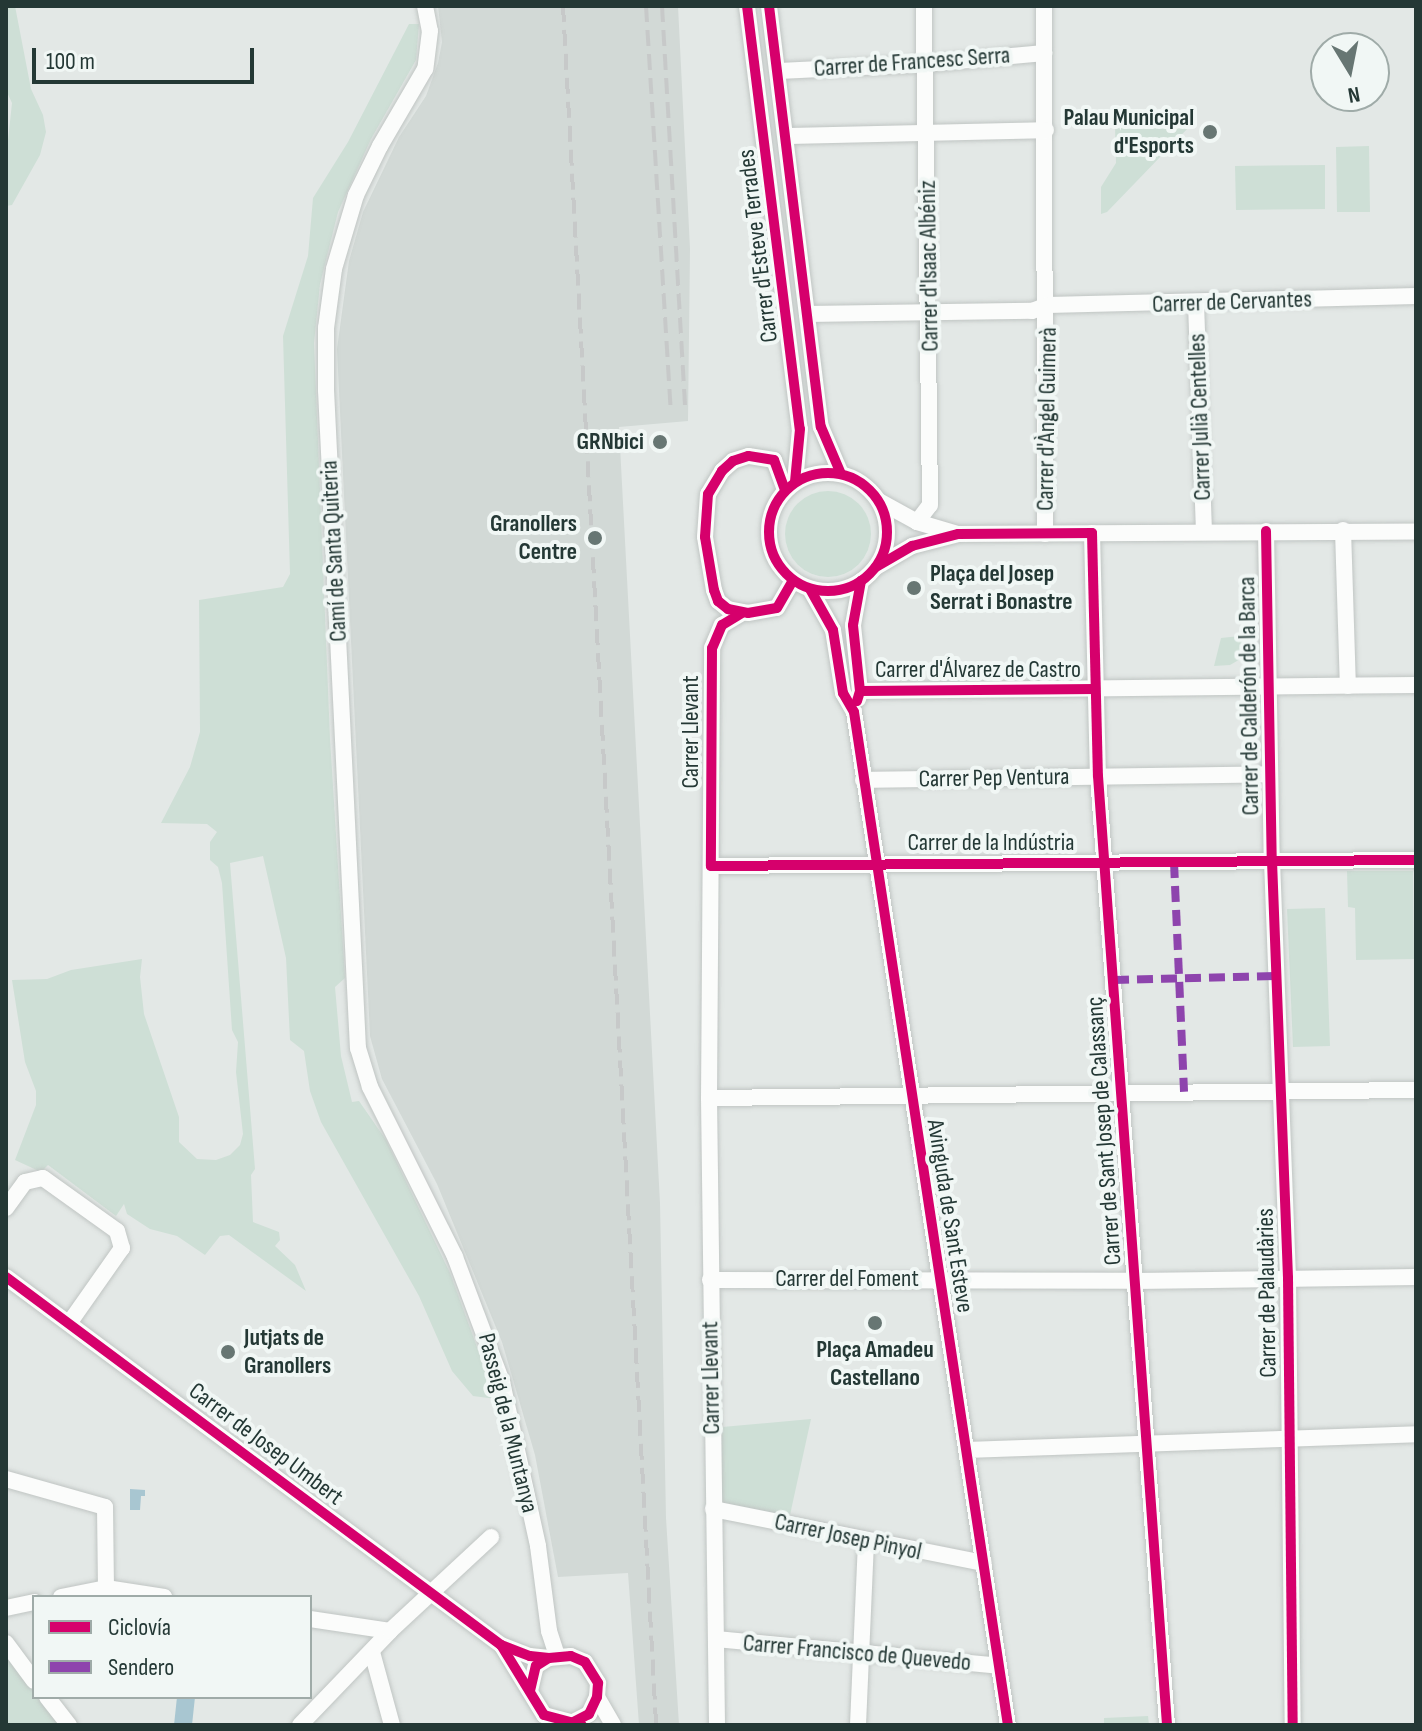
<!DOCTYPE html>
<meta charset="utf-8">
<style>
body{margin:0}
#map{position:relative;width:1422px;height:1731px;overflow:hidden;background:#e3e8e6;font-family:"Sofia Sans Condensed",sans-serif}
div>[style]{position:absolute}
[style*='--x']{left:calc(var(--x)*1px);top:calc(var(--y)*1px);width:calc(var(--w)*1px);rotate:calc(var(--a)*1deg)}
.built>*{inset:0;background:#d2d9d6}
.green>*{inset:0;background:#cedfd6}
.round{border-radius:50%}
.water>*{inset:0;background:#a8c6d1}
.roads{filter:drop-shadow(0 0 2px #c0c5c3) drop-shadow(0 0 2px #c0c5c3)}
.minor>*{height:16px;margin:-8px;padding:0 8px;transform-origin:8px;border-radius:8px;background:#fbfcfb}
.minor>.ring{margin:-8px;padding:0;box-sizing:content-box;background:none;border:16px solid #fbfcfb;border-radius:50%}
.rail>*{height:4px;margin-top:-2px;transform-origin:0;background:repeating-linear-gradient(90deg,#c7c9c9 0 16px,transparent 0 24px)}
.quiet>*{height:8px;margin-top:-4px;transform-origin:0;background:repeating-linear-gradient(90deg,#8e44ad 0 16px,transparent 0 24px)}
.cycleway>*{height:10px;margin:-5px;padding:0 5px;transform-origin:5px;border-radius:5px;background:#d6006c}
.cycleway>.ring{margin:-5px;padding:0;box-sizing:content-box;background:none;border:10px solid #d6006c;border-radius:50%}
.dots>*{width:22px;height:22px;translate:-50% -50%;box-sizing:border-box;border:4px solid #f1f7f5;border-radius:50%}
span{translate:-50% -50%;white-space:nowrap;text-align:center;line-height:1.15;-webkit-text-stroke:8px #f1f7f5;paint-order:stroke}
.street-label{font-size:24px;color:#243835}
.poi-label{font-size:24px;color:#243835;font-weight:700}
.right{translate:-100% -50%;text-align:right}
.left{translate:0 -50%;text-align:left}
.frame{position:absolute;inset:0;border:8px solid #243835;pointer-events:none}
.legend{position:absolute;left:32px;top:1595px;width:280px;height:104px;box-sizing:border-box;background:#f1f7f5;border:2px solid #9faba8;margin:0;padding:10px 14px;list-style:none;font-size:24px;color:#243835}
.legend li{display:flex;align-items:center;gap:16px;height:40px}
.legend b{width:40px;border:2px solid #9faba8}
.north{position:absolute;left:1310px;top:32px;width:80px;height:80px;box-sizing:border-box;background:#f1f7f5;border:2px solid #9faba8;border-radius:50%;rotate:170deg;font-size:22px;font-weight:700;line-height:32px;text-align:center;color:#243835}
.north::after{content:'';display:block;margin:auto;width:28px;height:36px;background:#677673;clip-path:polygon(50% 0,100% 100%,50% 72%,0 100%)}
.scale{position:absolute;left:32px;top:48px;width:222px;height:36px;box-sizing:border-box;border:4px solid #243835;border-top:0;padding-left:10px;font-size:24px;line-height:28px;white-space:nowrap;color:#243835;-webkit-text-stroke:6px #f1f7f5;paint-order:stroke}
</style>
<div id="map">
<div class="built">
<i style="clip-path:polygon(438px 6px,678px 6px,690px 249px,688px 421px,619px 427px,660px 1203px,666px 1518px,679px 1725px,639px 1725px,628px 1573px,558px 1577px,535px 1455px,502px 1342px,437px 1184px,382px 1079px,370px 1036px,337px 349px,349px 261px,363px 212px,399px 137px,426px 96px,438px 63px,442px 42px)"></i>
</div>
<div class="green">
<i style="clip-path:polygon(6px 6px,15px 6px,31px 89px,43px 115px,46px 132px,40px 155px,12px 205px,6px 206px,6px 159px,12px 103px,6px 90px)"></i>
<i style="clip-path:polygon(409px 24px,419px 24px,416px 60px,371px 139px,338px 212px,320px 284px,314px 343px,330px 739px,345px 978px,335px 987px,341px 1056px,352px 1102px,359px 1101px,386px 1140px,450px 1273px,496px 1399px,473px 1396px,452px 1371px,419px 1296px,321px 1122px,310px 1091px,304px 1051px,290px 1040px,286px 958px,263px 856px,230px 863px,255px 1169px,251px 1175px,253px 1222px,279px 1232px,280px 1240px,275px 1246px,295px 1265px,306px 1291px,229px 1235px,220px 1236px,205px 1255px,177px 1236px,150px 1229px,127px 1214px,124px 1204px,116px 1216px,48px 1165px,41px 1172px,15px 1160px,36px 1105px,36px 1091px,25px 1062px,12px 980px,47px 979px,71px 970px,142px 959px,140px 977px,144px 1014px,179px 1117px,179px 1142px,197px 1159px,216px 1160px,230px 1155px,240px 1145px,243px 1134px,236px 1072px,238px 1042px,232px 1030px,222px 883px,218px 867px,210px 860px,210px 842px,217px 832px,207px 824px,161px 823px,190px 767px,200px 732px,199px 600px,283px 587px,290px 574px,283px 336px,308px 256px,313px 198px,348px 142px)"></i>
<i style="clip-path:polygon(1191px 125px,1107px 212px,1101px 214px,1101px 187px,1116px 163px,1115px 126px)"></i>
<i style="clip-path:polygon(1369px 146px,1370px 212px,1337px 212px,1336px 147px)"></i>
<i style="clip-path:polygon(1325px 165px,1325px 209px,1236px 210px,1235px 166px)"></i>
<i class="round" style="left:785px;top:491px;width:86px;height:86px"></i>
<i style="clip-path:polygon(1240px 636px,1249px 642px,1244px 657px,1230px 665px,1214px 666px,1221px 638px)"></i>
<i style="clip-path:polygon(1347px 871px,1413px 871px,1414px 959px,1356px 960px,1355px 908px,1348px 907px)"></i>
<i style="clip-path:polygon(1325px 908px,1330px 1046px,1293px 1047px,1287px 909px)"></i>
<i style="clip-path:polygon(811px 1419px,788px 1524px,713px 1509px,711px 1428px)"></i>
<i style="clip-path:polygon(6px 1643px,34px 1681px,34px 1697px,47px 1697px,69px 1725px,6px 1725px)"></i>
<i style="clip-path:polygon(1148px 1716px,1149px 1725px,1104px 1725px,1104px 1718px)"></i>
</div>
<div class="water">
<i style="clip-path:polygon(130px 1489px,145px 1490px,145px 1496px,141px 1496px,140px 1510px,130px 1510px)"></i>
<i style="clip-path:polygon(177px 1697px,195px 1697px,192px 1725px,174px 1725px)"></i>
</div>
<div class="roads">
<div class="minor">
<i style="--x:425;--y:6;--w:25;--a:79"></i>
<i style="--x:430;--y:31;--w:38;--a:97"></i>
<i style="--x:425;--y:69;--w:89;--a:120.3"></i>
<i style="--x:380;--y:146;--w:55;--a:116.1"></i>
<i style="--x:356;--y:195;--w:77;--a:106.6"></i>
<i style="--x:334;--y:269;--w:60;--a:97.7"></i>
<i style="--x:326;--y:328;--w:62;--a:90"></i>
<i style="--x:326;--y:390;--w:659;--a:87.22"></i>
<i style="--x:358;--y:1048;--w:41;--a:72.9"></i>
<i style="--x:370;--y:1087;--w:190;--a:63.4"></i>
<i style="--x:455;--y:1257;--w:134;--a:69.4"></i>
<i style="--x:502;--y:1382;--w:168;--a:77.6"></i>
<i style="--x:538;--y:1546;--w:86;--a:82.6"></i>
<i style="--x:549;--y:1631;--w:26;--a:72"></i>
<i style="--x:747;--y:6;--w:426;--a:82.9"></i>
<i style="--x:800;--y:429;--w:53;--a:95.4"></i>
<i style="--x:769;--y:6;--w:424;--a:83"></i>
<i style="--x:821;--y:427;--w:51;--a:66.9"></i>
<i style="--x:1044;--y:6;--w:528;--a:89.89"></i>
<i style="--x:779;--y:71;--w:145;--a:-2.8"></i>
<i style="--x:924;--y:64;--w:121;--a:-5.2"></i>
<i style="--x:786;--y:136;--w:260;--a:-1.3"></i>
<i style="--x:1196;--y:303;--w:229;--a:88"></i>
<i style="--x:807;--y:314;--w:225;--a:-0.8"></i>
<i style="--x:1032;--y:311;--w:17;--a:-21"></i>
<i style="--x:1048;--y:305;--w:368;--a:-1.4"></i>
<i class="ring" style="left:769px;top:473px;width:102px;height:102px"></i>
<i style="--x:785;--y:490;--w:32;--a:-110"></i>
<i style="--x:774;--y:460;--w:26;--a:-171"></i>
<i style="--x:748;--y:456;--w:16;--a:162"></i>
<i style="--x:733;--y:461;--w:15;--a:138"></i>
<i style="--x:722;--y:471;--w:27;--a:121"></i>
<i style="--x:708;--y:494;--w:43;--a:94"></i>
<i style="--x:705;--y:537;--w:54;--a:80.4"></i>
<i style="--x:714;--y:590;--w:12;--a:70"></i>
<i style="--x:718;--y:601;--w:13;--a:39"></i>
<i style="--x:728;--y:609;--w:20;--a:11"></i>
<i style="--x:748;--y:613;--w:29;--a:-10"></i>
<i style="--x:777;--y:608;--w:32;--a:-60"></i>
<i style="--x:879;--y:501;--w:43;--a:28.9"></i>
<i style="--x:917;--y:522;--w:43;--a:16.3"></i>
<i style="--x:917;--y:522;--w:21;--a:-53"></i>
<i style="--x:930;--y:505;--w:499;--a:-90.7"></i>
<i style="--x:1343;--y:530;--w:156;--a:88.2"></i>
<i style="--x:1266;--y:531;--w:330;--a:89"></i>
<i style="--x:1272;--y:861;--w:417;--a:87.8"></i>
<i style="--x:1288;--y:1278;--w:447;--a:89.4"></i>
<i style="--x:1092;--y:533;--w:243;--a:88.6"></i>
<i style="--x:1098;--y:776;--w:952;--a:85.84"></i>
<i style="--x:876;--y:567;--w:42;--a:-30.3"></i>
<i style="--x:912;--y:546;--w:48;--a:-14.6"></i>
<i style="--x:958;--y:534;--w:458;--a:-0.3"></i>
<i style="--x:810;--y:589;--w:47;--a:60.7"></i>
<i style="--x:833;--y:630;--w:64;--a:81"></i>
<i style="--x:843;--y:693;--w:22;--a:60"></i>
<i style="--x:854;--y:712;--w:1025;--a:81.36"></i>
<i style="--x:860;--y:691;--w:556;--a:-0.62"></i>
<i style="--x:858;--y:699;--w:8;--a:-76"></i>
<i style="--x:860;--y:691;--w:66;--a:-96.1"></i>
<i style="--x:853;--y:625;--w:45;--a:-79.7"></i>
<i style="--x:863;--y:780;--w:406;--a:-0.8"></i>
<i style="--x:711;--y:866;--w:705;--a:-0.49"></i>
<i style="--x:709;--y:1098;--w:707;--a:-0.65"></i>
<i style="--x:6;--y:1208;--w:32;--a:-54"></i>
<i style="--x:25;--y:1182;--w:18;--a:-13"></i>
<i style="--x:43;--y:1178;--w:91;--a:35.6"></i>
<i style="--x:117;--y:1231;--w:18;--a:74"></i>
<i style="--x:122;--y:1248;--w:90;--a:125.1"></i>
<i style="--x:6;--y:1277;--w:617;--a:36.63"></i>
<i style="--x:501;--y:1645;--w:31;--a:21"></i>
<i style="--x:530;--y:1656;--w:19;--a:6"></i>
<i style="--x:710;--y:1280;--w:425;--a:0.1"></i>
<i style="--x:1135;--y:1281;--w:281;--a:-0.8"></i>
<i style="--x:967;--y:1450;--w:449;--a:-2"></i>
<i style="--x:6;--y:1479;--w:103;--a:15.8"></i>
<i style="--x:105;--y:1507;--w:81;--a:89.3"></i>
<i style="--x:713;--y:1509;--w:276;--a:11.3"></i>
<i style="--x:61;--y:1597;--w:46;--a:-11.3"></i>
<i style="--x:106;--y:1588;--w:59;--a:8.8"></i>
<i style="--x:6;--y:1608;--w:29;--a:-12"></i>
<i style="--x:310;--y:1619;--w:81;--a:8.5"></i>
<i style="--x:716;--y:1639;--w:284;--a:5.4"></i>
<i style="--x:6;--y:1643;--w:47;--a:53.6"></i>
<i style="--x:502;--y:1646;--w:81;--a:58.7"></i>
<i style="--x:544;--y:1715;--w:39;--a:15"></i>
<i style="--x:372;--y:1652;--w:76;--a:74.7"></i>
<i style="--x:530;--y:1691;--w:26;--a:-77"></i>
<i style="--x:536;--y:1666;--w:15;--a:-32"></i>
<i style="--x:549;--y:1658;--w:22;--a:-5"></i>
<i style="--x:571;--y:1656;--w:15;--a:23"></i>
<i style="--x:585;--y:1662;--w:25;--a:58"></i>
<i style="--x:598;--y:1683;--w:14;--a:94"></i>
<i style="--x:597;--y:1697;--w:19;--a:115"></i>
<i style="--x:589;--y:1714;--w:18;--a:153"></i>
<i style="--x:47;--y:1697;--w:36;--a:52"></i>
<i style="--x:597;--y:1697;--w:32;--a:60"></i>
<i style="--x:300;--y:1725;--w:130;--a:-46.2"></i>
<i style="--x:390;--y:1631;--w:138;--a:-42.9"></i>
<i style="--x:717;--y:1725;--w:627;--a:-90.73"></i>
<i style="--x:709;--y:1098;--w:450;--a:-89.6"></i>
<i style="--x:712;--y:648;--w:25;--a:-67"></i>
<i style="--x:722;--y:625;--w:23;--a:-31"></i>
<i style="--x:858;--y:1725;--w:184;--a:-87.5"></i>
</div>
</div>
<div class="rail">
<i style="--x:563;--y:6;--w:1722;--a:86.9"></i>
<i style="--x:646;--y:6;--w:404;--a:86.5"></i>
<i style="--x:662;--y:6;--w:402;--a:86.7"></i>
</div>
<div class="quiet">
<i style="--x:1174;--y:862;--w:230;--a:87.5"></i>
<i style="--x:1113;--y:980;--w:163;--a:-1.4"></i>
</div>
<div class="cycleway">
<i style="--x:747;--y:6;--w:426;--a:82.9"></i>
<i style="--x:800;--y:429;--w:53;--a:95.4"></i>
<i style="--x:769;--y:6;--w:424;--a:83"></i>
<i style="--x:821;--y:427;--w:51;--a:66.9"></i>
<i class="ring" style="left:769px;top:473px;width:108px;height:108px"></i>
<i style="--x:785;--y:490;--w:32;--a:-110"></i>
<i style="--x:774;--y:460;--w:26;--a:-171"></i>
<i style="--x:748;--y:456;--w:16;--a:162"></i>
<i style="--x:733;--y:461;--w:15;--a:138"></i>
<i style="--x:722;--y:471;--w:27;--a:121"></i>
<i style="--x:708;--y:494;--w:43;--a:94"></i>
<i style="--x:705;--y:537;--w:54;--a:80.4"></i>
<i style="--x:714;--y:590;--w:12;--a:70"></i>
<i style="--x:718;--y:601;--w:13;--a:39"></i>
<i style="--x:728;--y:609;--w:20;--a:11"></i>
<i style="--x:748;--y:613;--w:29;--a:-10"></i>
<i style="--x:777;--y:608;--w:32;--a:-60"></i>
<i style="--x:1266;--y:531;--w:330;--a:89"></i>
<i style="--x:1272;--y:861;--w:417;--a:87.8"></i>
<i style="--x:1288;--y:1278;--w:447;--a:89.4"></i>
<i style="--x:876;--y:567;--w:42;--a:-30.3"></i>
<i style="--x:912;--y:546;--w:48;--a:-14.6"></i>
<i style="--x:958;--y:534;--w:134;--a:-0.4"></i>
<i style="--x:1092;--y:533;--w:243;--a:88.6"></i>
<i style="--x:1098;--y:776;--w:952;--a:85.84"></i>
<i style="--x:810;--y:589;--w:47;--a:60.7"></i>
<i style="--x:833;--y:630;--w:64;--a:81"></i>
<i style="--x:843;--y:693;--w:22;--a:60"></i>
<i style="--x:854;--y:712;--w:1025;--a:81.36"></i>
<i style="--x:742;--y:613;--w:23;--a:149"></i>
<i style="--x:722;--y:625;--w:25;--a:113"></i>
<i style="--x:712;--y:648;--w:218;--a:90.3"></i>
<i style="--x:711;--y:866;--w:705;--a:-0.49"></i>
<i style="--x:860;--y:691;--w:235;--a:-0.5"></i>
<i style="--x:857;--y:701;--w:10;--a:-73"></i>
<i style="--x:860;--y:691;--w:66;--a:-96.1"></i>
<i style="--x:853;--y:625;--w:45;--a:-79.7"></i>
<i style="--x:6;--y:1277;--w:617;--a:36.63"></i>
<i style="--x:501;--y:1645;--w:31;--a:21"></i>
<i style="--x:530;--y:1656;--w:19;--a:6"></i>
<i style="--x:501;--y:1645;--w:82;--a:58.4"></i>
<i style="--x:544;--y:1715;--w:39;--a:15"></i>
<i style="--x:530;--y:1691;--w:26;--a:-77"></i>
<i style="--x:536;--y:1666;--w:15;--a:-32"></i>
<i style="--x:549;--y:1658;--w:22;--a:-5"></i>
<i style="--x:571;--y:1656;--w:15;--a:23"></i>
<i style="--x:585;--y:1662;--w:25;--a:58"></i>
<i style="--x:598;--y:1683;--w:14;--a:94"></i>
<i style="--x:597;--y:1697;--w:19;--a:115"></i>
<i style="--x:589;--y:1714;--w:18;--a:153"></i>
</div>
<div class="dots">
<i style="left:1210px;top:132px;background:#677673"></i>
<i style="left:660px;top:442px;background:#677673"></i>
<i style="left:595px;top:538px;background:#677673"></i>
<i style="left:914px;top:588px;background:#677673"></i>
<i style="left:875px;top:1323px;background:#677673"></i>
<i style="left:228px;top:1352px;background:#677673"></i>
</div>
<div class="street-label">
<span style="left:912px;top:62px;rotate:-4deg">Carrer de Francesc Serra</span>
<span style="left:758px;top:246px;rotate:-97deg">Carrer d'Esteve Terrades</span>
<span style="left:929px;top:266px;rotate:-91deg">Carrer d'Isaac Albéniz</span>
<span style="left:1232px;top:302px;rotate:-2deg">Carrer de Cervantes</span>
<span style="left:1200px;top:417px;rotate:-92deg">Carrer Julià Centelles</span>
<span style="left:1047px;top:419px;rotate:-89deg">Carrer d'Àngel Guimerà</span>
<span style="left:334px;top:551px;rotate:-93deg">Camí de Santa Quiteria</span>
<span style="left:978px;top:670px">Carrer d'Álvarez de Castro</span>
<span style="left:1249px;top:696px;rotate:-91deg">Carrer de Calderón de la Barca</span>
<span style="left:691px;top:732px;rotate:-90deg">Carrer Llevant</span>
<span style="left:994px;top:778px;rotate:-1deg">Carrer Pep Ventura</span>
<span style="left:991px;top:843px">Carrer de la Indústria</span>
<span style="left:1104px;top:1131px;rotate:-94deg">Carrer de Sant Josep de Calassanç</span>
<span style="left:950px;top:1216px;rotate:81deg">Avinguda de Sant Esteve</span>
<span style="left:847px;top:1279px">Carrer del Foment</span>
<span style="left:1267px;top:1293px;rotate:-91deg">Carrer de Palaudàries</span>
<span style="left:711px;top:1378px;rotate:-91deg">Carrer Llevant</span>
<span style="left:508px;top:1423px;rotate:76deg">Passeig de la Muntanya</span>
<span style="left:266px;top:1444px;rotate:37deg">Carrer de Josep Umbert</span>
<span style="left:848px;top:1537px;rotate:12deg">Carrer Josep Pinyol</span>
<span style="left:857px;top:1653px;rotate:5deg">Carrer Francisco de Quevedo</span>
</div>
<div class="poi-label">
<span class="right" style="left:1194px;top:132px">Palau Municipal<br>d'Esports</span>
<span class="right" style="left:644px;top:442px">GRNbici</span>
<span class="right" style="left:577px;top:538px">Granollers<br>Centre</span>
<span class="left" style="left:930px;top:588px">Plaça del Josep<br>Serrat i Bonastre</span>
<span class="left" style="left:244px;top:1352px">Jutjats de<br>Granollers</span>
<span style="left:875px;top:1364px">Plaça Amadeu<br>Castellano</span>
</div>
<div class="frame"></div>
<ul class="legend">
<li><b style="height:10px;background:#d6006c"></b>Ciclovía</li>
<li><b style="height:10px;background:#8e44ad"></b>Sendero</li>
</ul>
<div class="north">N</div>
<div class="scale">100 m</div>
</div>
